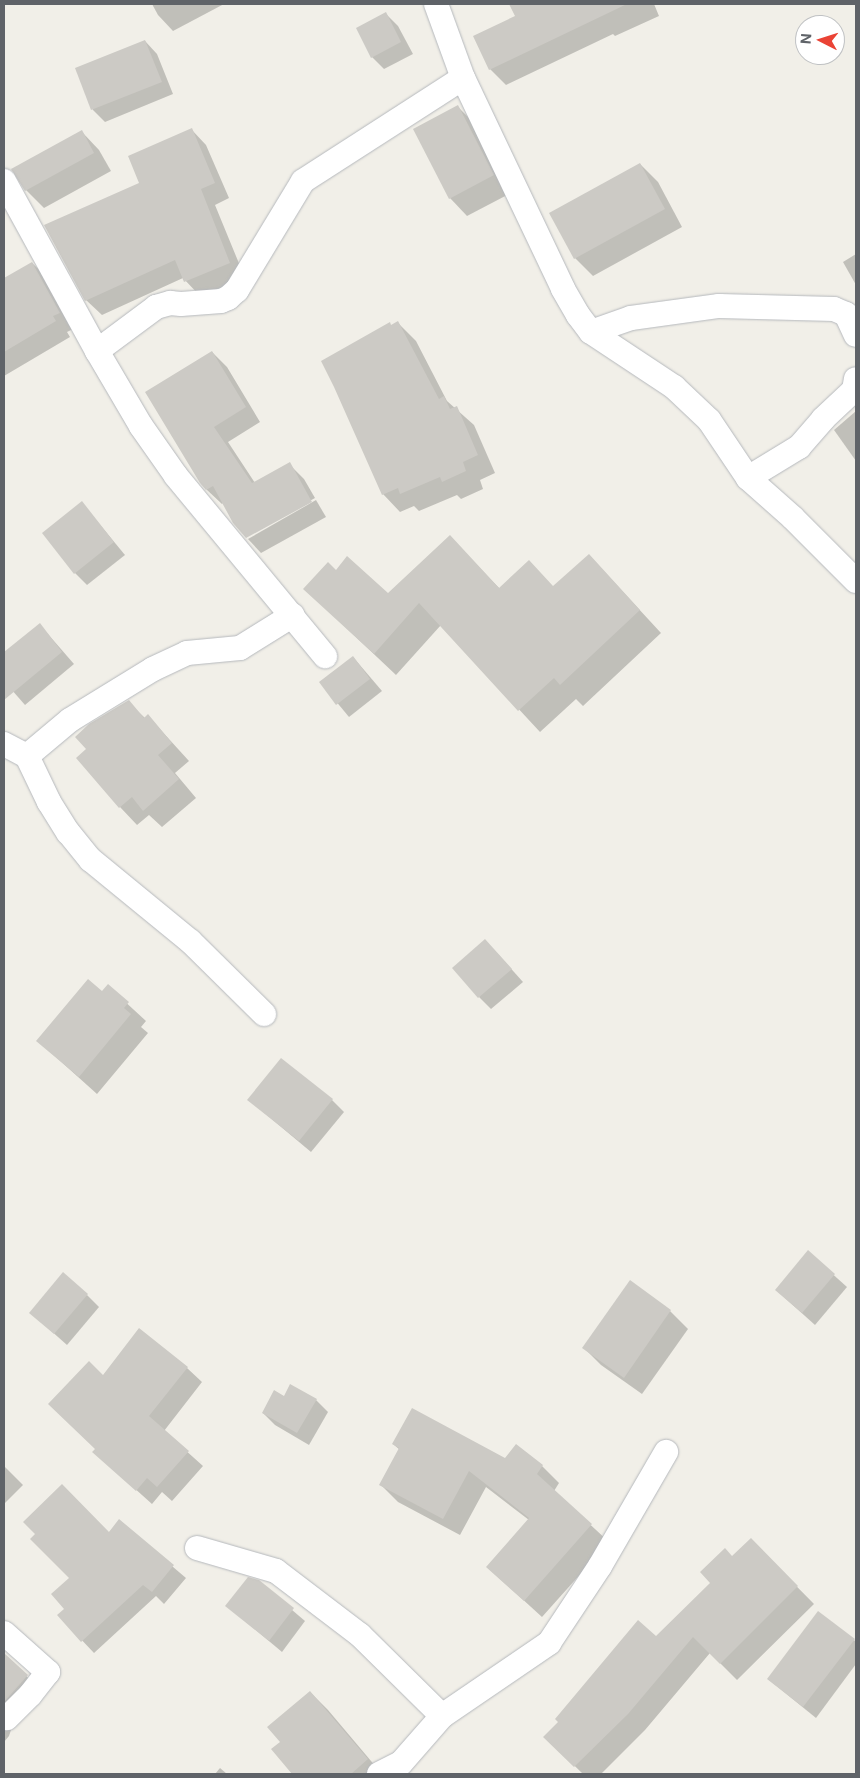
<!DOCTYPE html>
<style>
body{margin:0}
#map{position:relative;width:860px;height:1778px;overflow:hidden;background:#f1efe8;font-family:Inter,sans-serif}
div>[style]{position:absolute}
[style*='--x']{left:calc(var(--x)*1px);top:calc(var(--y)*1px);width:calc(var(--w)*1px);rotate:calc(var(--a)*1deg)}
.shadow>*{inset:0;background:#0003}
.building>*{inset:0;background:#cccac5}
.roads{filter:drop-shadow(0 0 1px #b5b8bc) drop-shadow(0 0 1px #b5b8bc)}
.street>*{height:24px;margin:-12px;padding:0 12px;transform-origin:12px;border-radius:12px;background:#fff}
span{translate:-50% -50%;white-space:nowrap;text-align:center;line-height:1.15;-webkit-text-stroke:4px #fff;paint-order:stroke}
.frame{position:absolute;inset:0;border:5px solid #5f6368;pointer-events:none}
.north{position:absolute;left:795px;top:15px;width:50px;height:50px;box-sizing:border-box;background:#fff;border:1px solid #bfc1c3;border-radius:50%;rotate:275deg;font-size:14px;font-weight:700;line-height:20px;text-align:center;color:#5f6368}
.north::after{content:'';display:block;margin:auto;width:18px;height:22px;background:#ea4335;clip-path:polygon(50% 0,100% 100%,50% 72%,0 100%)}
</style>
<div id="map">
<div class="shadow">
<i style="clip-path:polygon(152px 4px,224px 4px,173px 31px,158px 15px)"></i>
<i style="clip-path:polygon(526px 4px,654px 4px,659px 16px,615px 36px,613px 34px,506px 85px,490px 69px,517px 16px,513px 10px)"></i>
<i style="clip-path:polygon(386px 14px,398px 26px,413px 54px,384px 69px,372px 57px)"></i>
<i style="clip-path:polygon(145px 41px,157px 54px,173px 94px,105px 122px,93px 110px,76px 69px)"></i>
<i style="clip-path:polygon(458px 107px,475px 124px,511px 193px,467px 216px,450px 198px)"></i>
<i style="clip-path:polygon(191px 129px,206px 145px,229px 198px,215px 205px,245px 278px,200px 296px,183px 278px,102px 315px,86px 300px,141px 183px)"></i>
<i style="clip-path:polygon(82px 132px,99px 150px,111px 171px,44px 208px,26px 190px,13px 170px)"></i>
<i style="clip-path:polygon(640px 164px,658px 182px,682px 227px,593px 276px,575px 258px)"></i>
<i style="clip-path:polygon(856px 254px,856px 285px,843px 262px)"></i>
<i style="clip-path:polygon(32px 263px,48px 278px,75px 328px,67px 332px,70px 337px,4px 376px,4px 280px)"></i>
<i style="clip-path:polygon(398px 323px,416px 341px,447px 401px,474px 425px,495px 473px,480px 480px,483px 489px,461px 499px,457px 495px,419px 511px,414px 506px,400px 512px,383px 494px,392px 326px)"></i>
<i style="clip-path:polygon(212px 352px,227px 367px,260px 422px,228px 442px,255px 483px,289px 464px,304px 479px,315px 498px,246px 536px,223px 503px,222px 504px,207px 490px)"></i>
<i style="clip-path:polygon(856px 411px,856px 461px,834px 430px)"></i>
<i style="clip-path:polygon(316px 500px,326px 517px,261px 553px,248px 539px)"></i>
<i style="clip-path:polygon(82px 503px,125px 555px,87px 585px,75px 573px)"></i>
<i style="clip-path:polygon(450px 537px,500px 589px,554px 587px,589px 555px,661px 633px,583px 706px,576px 699px,540px 732px,441px 625px,396px 675px,305px 589px,336px 572px,388px 595px)"></i>
<i style="clip-path:polygon(40px 625px,74px 664px,25px 705px,4px 681px,4px 654px)"></i>
<i style="clip-path:polygon(353px 657px,382px 691px,349px 717px,320px 682px)"></i>
<i style="clip-path:polygon(128px 702px,145px 718px,148px 716px,189px 761px,175px 773px,196px 798px,162px 827px,149px 815px,137px 825px,120px 807px)"></i>
<i style="clip-path:polygon(497px 953px,523px 982px,491px 1009px,479px 997px)"></i>
<i style="clip-path:polygon(108px 986px,146px 1021px,141px 1027px,148px 1033px,97px 1094px,38px 1041px,102px 993px)"></i>
<i style="clip-path:polygon(249px 1100px,332px 1100px,344px 1112px,311px 1152px)"></i>
<i style="clip-path:polygon(808px 1252px,847px 1287px,815px 1325px,776px 1290px)"></i>
<i style="clip-path:polygon(87px 1295px,99px 1307px,67px 1345px,31px 1313px)"></i>
<i style="clip-path:polygon(670px 1311px,688px 1329px,642px 1394px,601px 1365px,584px 1348px)"></i>
<i style="clip-path:polygon(139px 1330px,187px 1368px,202px 1382px,164px 1431px,203px 1466px,172px 1501px,162px 1492px,152px 1504px,94px 1452px,96px 1449px,103px 1376px)"></i>
<i style="clip-path:polygon(316px 1400px,328px 1412px,309px 1445px,275px 1425px,263px 1413px)"></i>
<i style="clip-path:polygon(393px 1444px,505px 1460px,516px 1446px,542px 1466px,559px 1483px,554px 1491px,609px 1542px,542px 1617px,487px 1567px,529px 1520px,486px 1487px,460px 1535px,398px 1502px,381px 1485px,400px 1450px)"></i>
<i style="clip-path:polygon(4px 1466px,23px 1485px,4px 1504px)"></i>
<i style="clip-path:polygon(119px 1521px,186px 1578px,164px 1604px,156px 1596px,94px 1653px,59px 1616px,66px 1609px,70px 1578px)"></i>
<i style="clip-path:polygon(751px 1540px,814px 1604px,737px 1680px,710px 1653px,645px 1730px,601px 1774px,583px 1774px,545px 1737px,656px 1637px,712px 1583px)"></i>
<i style="clip-path:polygon(258px 1581px,305px 1621px,282px 1652px,227px 1606px)"></i>
<i style="clip-path:polygon(854px 1640px,856px 1642px,856px 1664px,816px 1718px,768px 1679px)"></i>
<i style="clip-path:polygon(4px 1655px,43px 1692px,13px 1724px,9px 1736px,4px 1742px)"></i>
<i style="clip-path:polygon(310px 1692px,328px 1710px,382px 1774px,294px 1774px,273px 1749px,282px 1742px)"></i>
<i style="clip-path:polygon(220px 1768px,227px 1774px,215px 1774px)"></i>
</div>
<div class="building">
<i style="clip-path:polygon(509px 4px,627px 4px,489px 70px,473px 36px,515px 16px)"></i>
<i style="clip-path:polygon(386px 12px,401px 42px,371px 58px,356px 28px)"></i>
<i style="clip-path:polygon(145px 40px,162px 82px,91px 110px,75px 68px)"></i>
<i style="clip-path:polygon(458px 105px,494px 175px,449px 199px,413px 129px)"></i>
<i style="clip-path:polygon(192px 128px,215px 183px,201px 189px,230px 263px,184px 282px,175px 260px,85px 301px,44px 225px,139px 183px,128px 156px)"></i>
<i style="clip-path:polygon(82px 130px,94px 153px,25px 191px,11px 169px)"></i>
<i style="clip-path:polygon(640px 163px,665px 209px,574px 259px,549px 213px)"></i>
<i style="clip-path:polygon(32px 262px,60px 313px,53px 316px,56px 321px,4px 352px,4px 278px)"></i>
<i style="clip-path:polygon(398px 321px,439px 399px,444px 396px,450px 409px,457px 406px,478px 455px,463px 462px,466px 471px,442px 482px,440px 477px,400px 494px,398px 488px,382px 495px,334px 387px,321px 361px,390px 322px,391px 325px)"></i>
<i style="clip-path:polygon(212px 351px,246px 407px,214px 427px,252px 483px,290px 462px,312px 502px,246px 538px,233px 523px,213px 486px,206px 490px,200px 483px,145px 392px)"></i>
<i style="clip-path:polygon(82px 501px,114px 542px,74px 574px,42px 533px)"></i>
<i style="clip-path:polygon(450px 535px,499px 588px,529px 560px,553px 586px,589px 554px,640px 610px,560px 685px,554px 678px,518px 711px,419px 603px,374px 654px,303px 589px,328px 562px,336px 570px,347px 556px,388px 593px)"></i>
<i style="clip-path:polygon(40px 623px,62px 652px,4px 700px,4px 652px)"></i>
<i style="clip-path:polygon(353px 656px,370px 679px,336px 705px,319px 682px)"></i>
<i style="clip-path:polygon(129px 700px,144px 718px,148px 714px,172px 743px,158px 755px,179px 779px,143px 811px,132px 797px,119px 808px,76px 758px,86px 749px,75px 737px,89px 724px)"></i>
<i style="clip-path:polygon(485px 939px,512px 969px,478px 998px,452px 968px)"></i>
<i style="clip-path:polygon(88px 979px,102px 991px,108px 984px,129px 1002px,124px 1008px,131px 1014px,79px 1077px,36px 1041px)"></i>
<i style="clip-path:polygon(281px 1058px,333px 1099px,299px 1141px,247px 1100px)"></i>
<i style="clip-path:polygon(808px 1250px,835px 1274px,802px 1313px,775px 1290px)"></i>
<i style="clip-path:polygon(63px 1272px,88px 1294px,54px 1334px,29px 1313px)"></i>
<i style="clip-path:polygon(630px 1280px,671px 1310px,624px 1378px,582px 1348px)"></i>
<i style="clip-path:polygon(139px 1328px,188px 1367px,149px 1416px,189px 1451px,157px 1487px,147px 1478px,136px 1491px,92px 1452px,95px 1449px,48px 1404px,89px 1361px,103px 1375px)"></i>
<i style="clip-path:polygon(290px 1384px,317px 1399px,297px 1433px,262px 1413px,274px 1390px,284px 1396px)"></i>
<i style="clip-path:polygon(412px 1408px,505px 1458px,516px 1444px,543px 1465px,537px 1474px,592px 1524px,524px 1601px,486px 1567px,529px 1518px,469px 1471px,443px 1519px,379px 1485px,399px 1448px,392px 1444px)"></i>
<i style="clip-path:polygon(62px 1484px,109px 1532px,119px 1519px,174px 1565px,152px 1592px,143px 1585px,81px 1642px,57px 1615px,64px 1609px,51px 1594px,69px 1578px,30px 1539px,35px 1534px,23px 1522px)"></i>
<i style="clip-path:polygon(751px 1538px,798px 1586px,720px 1664px,693px 1637px,628px 1714px,574px 1767px,543px 1737px,558px 1722px,555px 1719px,638px 1620px,656px 1636px,710px 1583px,700px 1572px,725px 1548px,732px 1556px)"></i>
<i style="clip-path:polygon(248px 1577px,259px 1580px,294px 1608px,269px 1641px,225px 1606px)"></i>
<i style="clip-path:polygon(818px 1611px,855px 1639px,803px 1707px,767px 1679px)"></i>
<i style="clip-path:polygon(4px 1653px,28px 1675px,4px 1702px)"></i>
<i style="clip-path:polygon(310px 1691px,368px 1759px,351px 1774px,292px 1774px,271px 1749px,280px 1742px,267px 1727px)"></i>
</div>
<div class="roads">
<div class="street">
<i style="--x:436;--y:4;--w:79;--a:70"></i>
<i style="--x:463;--y:78;--w:233;--a:64.6"></i>
<i style="--x:563;--y:289;--w:30;--a:60"></i>
<i style="--x:578;--y:315;--w:21;--a:53"></i>
<i style="--x:591;--y:332;--w:100;--a:33.5"></i>
<i style="--x:674;--y:387;--w:48;--a:43.3"></i>
<i style="--x:709;--y:420;--w:70;--a:56.1"></i>
<i style="--x:748;--y:478;--w:60;--a:41.6"></i>
<i style="--x:793;--y:518;--w:89;--a:45"></i>
<i style="--x:4;--y:181;--w:194;--a:61.3"></i>
<i style="--x:97;--y:351;--w:87;--a:59.6"></i>
<i style="--x:141;--y:426;--w:61;--a:55"></i>
<i style="--x:176;--y:476;--w:234;--a:50.4"></i>
<i style="--x:591;--y:332;--w:42;--a:-19.3"></i>
<i style="--x:631;--y:318;--w:89;--a:-7.8"></i>
<i style="--x:719;--y:306;--w:115;--a:1.5"></i>
<i style="--x:834;--y:309;--w:13;--a:23"></i>
<i style="--x:846;--y:314;--w:23;--a:65"></i>
<i style="--x:97;--y:351;--w:74;--a:-36.7"></i>
<i style="--x:156;--y:307;--w:15;--a:-16"></i>
<i style="--x:170;--y:303;--w:11;--a:5"></i>
<i style="--x:181;--y:304;--w:40;--a:-4.3"></i>
<i style="--x:221;--y:301;--w:8;--a:-23"></i>
<i style="--x:228;--y:298;--w:12;--a:-42"></i>
<i style="--x:237;--y:290;--w:127;--a:-58.8"></i>
<i style="--x:303;--y:181;--w:190;--a:-32.8"></i>
<i style="--x:748;--y:478;--w:60;--a:-31.3"></i>
<i style="--x:799;--y:447;--w:37;--a:-49"></i>
<i style="--x:823;--y:419;--w:42;--a:-43.1"></i>
<i style="--x:854;--y:390;--w:11;--a:-80"></i>
<i style="--x:4;--y:744;--w:26;--a:28"></i>
<i style="--x:27;--y:756;--w:51;--a:64.4"></i>
<i style="--x:49;--y:802;--w:36;--a:58"></i>
<i style="--x:68;--y:832;--w:36;--a:51"></i>
<i style="--x:91;--y:860;--w:128;--a:39.3"></i>
<i style="--x:190;--y:941;--w:104;--a:44.6"></i>
<i style="--x:27;--y:756;--w:56;--a:-39.9"></i>
<i style="--x:70;--y:720;--w:97;--a:-31.6"></i>
<i style="--x:153;--y:669;--w:38;--a:-25"></i>
<i style="--x:187;--y:653;--w:53;--a:-5.4"></i>
<i style="--x:240;--y:648;--w:62;--a:-31.9"></i>
<i style="--x:197;--y:1548;--w:82;--a:16.2"></i>
<i style="--x:276;--y:1571;--w:106;--a:37.3"></i>
<i style="--x:360;--y:1635;--w:115;--a:44.6"></i>
<i style="--x:4;--y:1633;--w:59;--a:41.6"></i>
<i style="--x:48;--y:1672;--w:29;--a:128"></i>
<i style="--x:30;--y:1695;--w:33;--a:135"></i>
<i style="--x:379;--y:1774;--w:25;--a:-27"></i>
<i style="--x:401;--y:1763;--w:62;--a:-48.9"></i>
<i style="--x:442;--y:1716;--w:130;--a:-34.3"></i>
<i style="--x:549;--y:1643;--w:92;--a:-56.5"></i>
<i style="--x:600;--y:1566;--w:132;--a:-59.9"></i>
</div>
</div>
<div class="frame"></div>
<div class="north">N</div>
</div>
